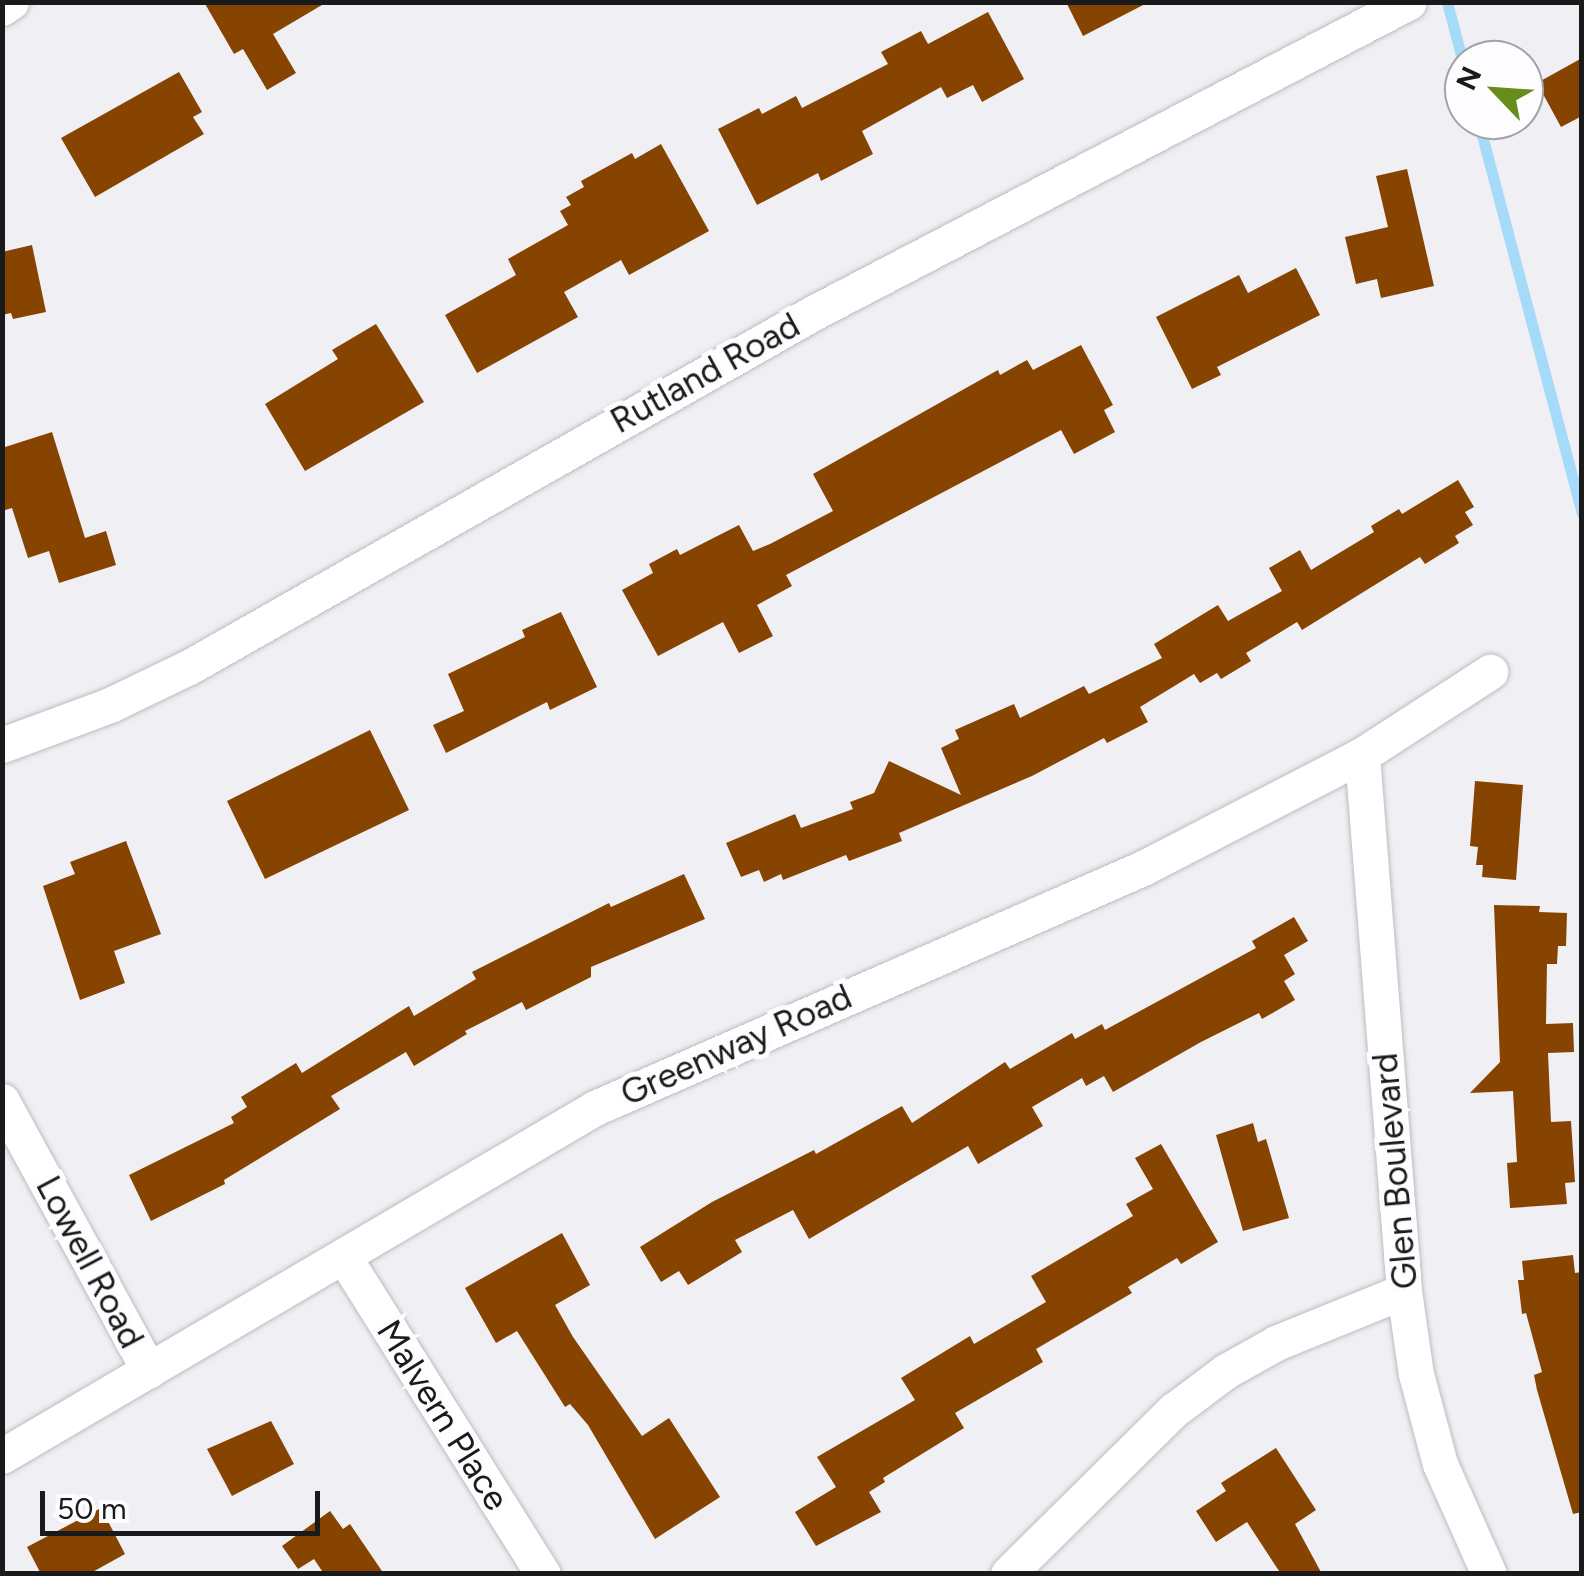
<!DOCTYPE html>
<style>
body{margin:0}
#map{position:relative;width:1584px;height:1576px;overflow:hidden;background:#efeff4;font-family:Figtree,sans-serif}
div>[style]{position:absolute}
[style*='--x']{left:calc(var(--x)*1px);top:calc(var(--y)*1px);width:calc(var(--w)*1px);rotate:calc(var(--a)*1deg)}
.stream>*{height:11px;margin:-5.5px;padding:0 5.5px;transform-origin:5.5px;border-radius:5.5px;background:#a5daf8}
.building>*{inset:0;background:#874300}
.roads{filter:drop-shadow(0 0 2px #bdbdc1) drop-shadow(0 0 2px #bdbdc1)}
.minor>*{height:35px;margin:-17.5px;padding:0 17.5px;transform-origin:17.5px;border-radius:17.5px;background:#fff}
span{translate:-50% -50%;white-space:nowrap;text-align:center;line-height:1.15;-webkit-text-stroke:10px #fdfdff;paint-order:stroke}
.street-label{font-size:35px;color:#1a1a1b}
.frame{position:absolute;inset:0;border:5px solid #1a1a1b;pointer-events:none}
.north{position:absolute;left:1444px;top:40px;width:100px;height:100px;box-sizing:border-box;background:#fdfdff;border:2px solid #a2a2a4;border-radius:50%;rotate:295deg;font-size:28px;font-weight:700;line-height:40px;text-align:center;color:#1a1a1b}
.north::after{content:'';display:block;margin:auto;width:35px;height:45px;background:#668d1a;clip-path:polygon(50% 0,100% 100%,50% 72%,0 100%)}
.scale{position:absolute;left:40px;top:1491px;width:280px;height:45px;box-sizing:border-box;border:5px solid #1a1a1b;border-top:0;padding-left:12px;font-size:30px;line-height:35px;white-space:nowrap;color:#1a1a1b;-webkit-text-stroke:8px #fdfdff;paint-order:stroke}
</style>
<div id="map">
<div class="stream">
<i style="--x:1447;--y:2;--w:67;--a:75.3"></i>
<i style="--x:1478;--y:120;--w:407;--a:75.2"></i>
</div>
<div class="building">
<i style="clip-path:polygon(204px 2px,327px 2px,273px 34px,296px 73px,267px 90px,243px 49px,234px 54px)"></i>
<i style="clip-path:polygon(1066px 2px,1149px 2px,1083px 36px)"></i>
<i style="clip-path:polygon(988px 12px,1024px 79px,982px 102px,973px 85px,947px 98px,941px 87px,862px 131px,873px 154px,821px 181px,818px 173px,757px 205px,718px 129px,759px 108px,762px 114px,796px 96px,802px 108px,888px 64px,881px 52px,921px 31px,928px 44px)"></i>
<i style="clip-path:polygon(1582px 58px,1582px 116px,1561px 127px,1537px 83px)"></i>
<i style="clip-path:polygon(179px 72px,202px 112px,193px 117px,204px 134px,95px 197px,61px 138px)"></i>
<i style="clip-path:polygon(661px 144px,709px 231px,629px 275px,621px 260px,564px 292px,578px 317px,477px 373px,445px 315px,516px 275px,508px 259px,568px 225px,560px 211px,571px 205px,566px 197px,584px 187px,581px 181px,632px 153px,635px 159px)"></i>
<i style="clip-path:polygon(1407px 169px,1434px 286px,1381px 298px,1377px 279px,1356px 284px,1345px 237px,1388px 227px,1376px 176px)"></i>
<i style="clip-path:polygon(32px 245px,46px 312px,13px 319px,11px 313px,2px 315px,2px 252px)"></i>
<i style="clip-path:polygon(1296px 268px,1320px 315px,1217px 367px,1221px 375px,1192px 389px,1156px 317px,1239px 275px,1248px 293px)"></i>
<i style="clip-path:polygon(376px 324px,424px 402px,305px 471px,265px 404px,338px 359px,332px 350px)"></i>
<i style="clip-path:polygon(1081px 345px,1113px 405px,1104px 410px,1115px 432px,1074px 454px,1061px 430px,786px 575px,792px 586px,757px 605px,773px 636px,739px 653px,723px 622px,658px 656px,622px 590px,653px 573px,649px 564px,677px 549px,680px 555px,739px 525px,753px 551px,770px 544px,833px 511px,813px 474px,998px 370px,1000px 375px,1027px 360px,1033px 370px)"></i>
<i style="clip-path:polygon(52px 432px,85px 538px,106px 531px,116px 565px,59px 583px,49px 551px,28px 558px,12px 508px,2px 511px,2px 448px)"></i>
<i style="clip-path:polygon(1458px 480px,1474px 507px,1465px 512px,1473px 525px,1455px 536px,1459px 543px,1425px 564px,1420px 557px,1302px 630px,1297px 622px,1246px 653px,1251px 661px,1221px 679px,1217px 673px,1200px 683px,1194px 674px,1140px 707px,1148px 722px,1107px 743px,1104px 738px,1032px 776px,899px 833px,902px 841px,849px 861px,846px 855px,783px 880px,781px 874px,764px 882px,759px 870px,741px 877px,726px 843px,795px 814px,801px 828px,853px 809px,850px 802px,874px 793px,889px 761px,961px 795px,941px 748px,959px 739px,955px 730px,1014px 704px,1020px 718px,1084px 686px,1089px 694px,1162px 658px,1154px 644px,1218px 605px,1228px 621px,1282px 591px,1269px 568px,1300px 550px,1311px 570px,1374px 532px,1371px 526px,1399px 509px,1402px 514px)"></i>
<i style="clip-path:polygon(561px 612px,597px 687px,550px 710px,547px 702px,446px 753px,433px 725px,464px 711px,448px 674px,525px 637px,522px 630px)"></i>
<i style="clip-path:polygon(370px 730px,409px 810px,265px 879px,227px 801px)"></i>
<i style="clip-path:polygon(1475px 781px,1523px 785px,1516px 880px,1482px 877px,1483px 865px,1476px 865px,1478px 847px,1470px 846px)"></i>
<i style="clip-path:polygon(126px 841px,161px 934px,114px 951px,125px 983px,80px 1000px,43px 886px,75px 874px,70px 862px)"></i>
<i style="clip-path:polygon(684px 874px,705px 919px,591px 967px,591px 977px,526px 1010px,522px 1002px,465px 1031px,467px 1034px,414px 1066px,406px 1052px,331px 1096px,340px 1109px,224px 1180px,225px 1184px,151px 1221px,129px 1175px,234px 1123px,231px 1117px,247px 1107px,241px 1097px,296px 1063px,302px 1073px,409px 1006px,414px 1016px,476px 979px,472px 972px,609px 903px,611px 907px)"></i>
<i style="clip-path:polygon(1494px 905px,1540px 906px,1539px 912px,1567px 913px,1566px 946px,1558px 946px,1557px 964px,1547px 964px,1546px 1024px,1573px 1023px,1574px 1052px,1548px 1053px,1551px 1122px,1571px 1121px,1575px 1182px,1565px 1183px,1567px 1204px,1510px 1208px,1507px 1163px,1517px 1162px,1513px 1091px,1470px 1093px,1500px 1062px)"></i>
<i style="clip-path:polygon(1294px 917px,1308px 941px,1284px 955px,1295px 974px,1284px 981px,1295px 1000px,1262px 1019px,1259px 1013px,1201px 1042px,1113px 1092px,1104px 1076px,1086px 1086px,1082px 1078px,1032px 1107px,1043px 1126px,978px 1164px,968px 1146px,809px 1239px,793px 1210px,735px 1240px,742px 1252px,688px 1285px,679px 1271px,661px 1282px,640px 1247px,712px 1202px,814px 1150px,816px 1154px,902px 1106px,912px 1123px,1005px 1062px,1010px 1069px,1072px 1033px,1075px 1039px,1102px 1024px,1105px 1030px,1256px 948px,1252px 941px)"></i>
<i style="clip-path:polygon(1253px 1123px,1258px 1142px,1266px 1139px,1289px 1218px,1243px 1231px,1216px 1135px)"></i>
<i style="clip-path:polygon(1161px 1144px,1218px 1242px,1181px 1264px,1177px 1258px,1128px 1287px,1132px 1293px,1036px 1349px,1043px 1362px,955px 1413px,964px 1428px,883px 1478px,885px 1482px,869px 1492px,881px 1512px,816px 1546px,795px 1512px,836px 1487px,817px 1457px,915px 1400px,901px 1378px,970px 1336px,974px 1344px,1046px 1302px,1031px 1276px,1133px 1216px,1126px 1204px,1153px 1189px,1135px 1158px)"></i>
<i style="clip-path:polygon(562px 1233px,590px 1285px,555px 1305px,573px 1337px,642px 1436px,669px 1418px,720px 1497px,655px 1539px,588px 1425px,570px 1404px,565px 1407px,517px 1331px,496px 1343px,465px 1288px)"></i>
<i style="clip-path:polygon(1573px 1255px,1575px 1273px,1582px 1272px,1582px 1512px,1573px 1514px,1537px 1390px,1534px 1375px,1542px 1372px,1526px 1313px,1522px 1314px,1518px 1280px,1524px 1280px,1522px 1261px)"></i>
<i style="clip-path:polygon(271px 1421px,294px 1464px,232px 1496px,207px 1449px)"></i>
<i style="clip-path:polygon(1276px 1448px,1316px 1510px,1295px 1524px,1322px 1574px,1281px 1574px,1247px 1522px,1216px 1542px,1196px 1511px,1226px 1491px,1221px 1483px)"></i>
<i style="clip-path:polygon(101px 1508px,125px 1554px,89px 1574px,41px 1574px,27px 1547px)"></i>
<i style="clip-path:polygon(330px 1511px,343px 1529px,350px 1524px,384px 1574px,324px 1574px,314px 1559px,298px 1569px,282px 1546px)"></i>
</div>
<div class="roads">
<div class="minor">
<i style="--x:2;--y:8;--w:11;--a:-34"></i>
<i style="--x:2;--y:745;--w:115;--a:-20.3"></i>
<i style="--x:110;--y:705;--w:88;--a:-25.7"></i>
<i style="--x:189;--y:667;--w:720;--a:-29.56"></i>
<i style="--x:815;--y:312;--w:670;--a:-27.56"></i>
<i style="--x:1362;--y:755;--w:538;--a:85.52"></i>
<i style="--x:1404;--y:1291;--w:84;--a:81.8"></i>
<i style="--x:1416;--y:1374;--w:93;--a:75.1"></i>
<i style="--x:1440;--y:1464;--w:120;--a:66"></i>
<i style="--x:2;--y:1101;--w:307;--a:61.4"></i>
<i style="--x:344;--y:1257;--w:374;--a:57.9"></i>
<i style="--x:2;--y:1456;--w:688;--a:-30.41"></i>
<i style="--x:595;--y:1108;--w:598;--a:-23.65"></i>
<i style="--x:1143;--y:868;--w:246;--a:-27.3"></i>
<i style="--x:1362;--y:755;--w:153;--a:-33"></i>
<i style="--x:1008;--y:1574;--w:233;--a:-44.7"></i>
<i style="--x:1174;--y:1410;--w:65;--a:-36.9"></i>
<i style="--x:1226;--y:1371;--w:57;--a:-29.2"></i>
<i style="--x:1276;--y:1343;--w:138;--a:-22.1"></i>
</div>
</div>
<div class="street-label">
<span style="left:705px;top:373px;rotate:-29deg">Rutland Road</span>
<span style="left:736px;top:1045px;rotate:-24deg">Greenway Road</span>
<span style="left:1395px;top:1171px;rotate:-95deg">Glen Boulevard</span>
<span style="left:90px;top:1262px;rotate:62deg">Lowell Road</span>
<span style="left:443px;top:1415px;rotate:58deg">Malvern Place</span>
</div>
<div class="frame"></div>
<div class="north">N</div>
<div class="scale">50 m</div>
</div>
